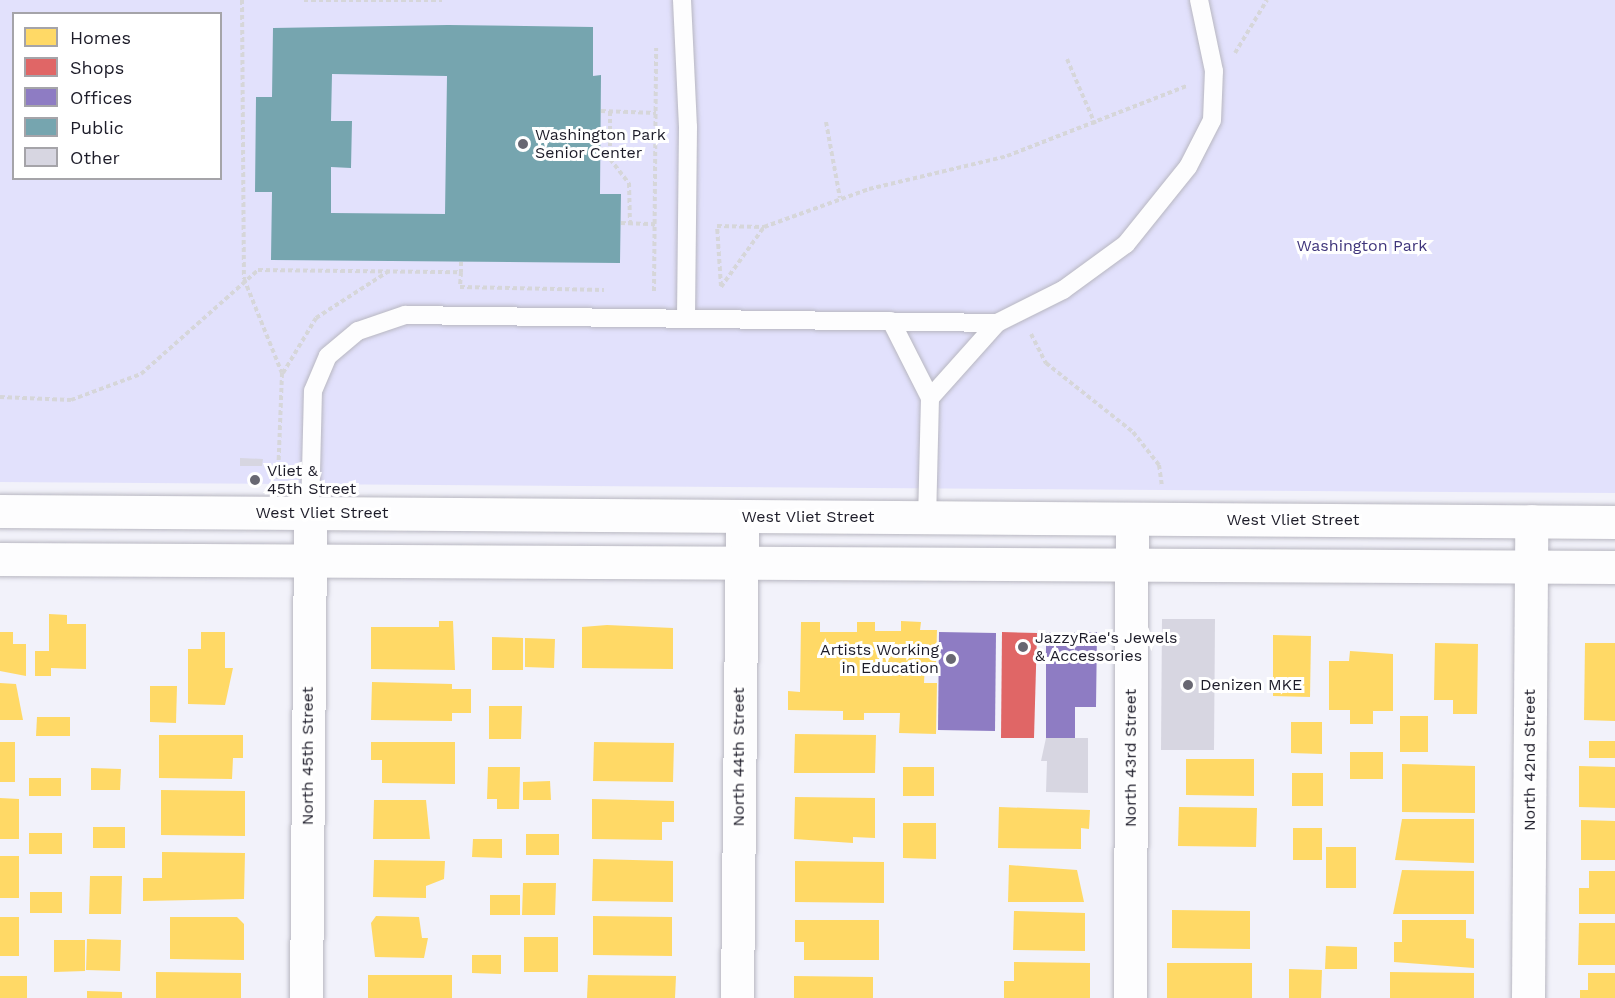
<!DOCTYPE html>
<style>
body{margin:0}
#map{position:relative;width:1615px;height:998px;overflow:hidden;background:#f2f2fa;font-family:"Work Sans",sans-serif}
div>[style]{position:absolute}
[style*='--x']{left:calc(var(--x)*1px);top:calc(var(--y)*1px);width:calc(var(--w)*1px);rotate:calc(var(--a)*1deg)}
.green>*{inset:0;background:#e2e1fc}
.homes>*{inset:0;background:#ffd966}
.shops>*{inset:0;background:#e06666}
.offices>*{inset:0;background:#8e7cc3}
.public>*{inset:0;background:#76a5af}
.building>*{inset:0;background:#d7d6e1}
.path>*{height:4px;margin-top:-2px;transform-origin:0;background:repeating-linear-gradient(90deg,#d6d6d9 0 4.5px,transparent 0 7.5px)}
.roads{filter:drop-shadow(0 0 2px #b8b7c1) drop-shadow(0 0 2px #b8b7c1)}
.service>*{height:18px;margin:-9px;padding:0 9px;transform-origin:9px;border-radius:9px;background:#fdfdfe}
.minor>*{height:33px;margin:-16.5px;padding:0 16.5px;transform-origin:16.5px;border-radius:16.5px;background:#fdfdfe}
.tertiary>*{height:33px;margin:-16.5px;padding:0 16.5px;transform-origin:16.5px;border-radius:16.5px;background:#fdfdfe}
.dots>*{width:16px;height:16px;translate:-50% -50%;box-sizing:border-box;border:3px solid #fff;border-radius:50%}
span{translate:-50% -50%;white-space:nowrap;text-align:center;line-height:1.15;-webkit-text-stroke:6px #fff;paint-order:stroke}
.poi-label{font-size:16px;color:#1d1c29}
.left{translate:0 -50%;text-align:left}
.right{translate:-100% -50%;text-align:right}
.park-label{font-size:16px;color:#3f357b}
.street-label{font-size:16px;color:#1d1c29}
.legend{position:absolute;left:12px;top:12px;width:210px;height:168px;box-sizing:border-box;background:#fff;border:2px solid #a5a4a9;margin:0;padding:8px 10px;list-style:none;font-size:18px;color:#1d1c29}
.legend li{display:flex;align-items:center;gap:12px;height:30px}
.legend b{width:30px;border:2px solid #a5a4a9}
</style>
<div id="map">
<div class="green">
<i style="clip-path:polygon(evenodd,0 0,1615px 0,1615px 493px,0 482px,0 0,14px 14px,220px 14px,220px 178px,14px 178px,14px 14px)"></i>
</div>
<div class="homes">
<i style="clip-path:polygon(49px 614px,67px 615px,67px 624px,86px 624px,86px 669px,51px 668px,51px 676px,35px 676px,35px 651px,49px 651px)"></i>
<i style="clip-path:polygon(439px 621px,453px 621px,455px 670px,371px 669px,371px 627px,439px 627px)"></i>
<i style="clip-path:polygon(901px 621px,921px 622px,920px 630px,937px 630px,936px 663px,925px 663px,924px 683px,937px 683px,936px 734px,899px 733px,900px 713px,864px 713px,864px 720px,843px 720px,843px 711px,788px 710px,788px 691px,800px 692px,801px 622px,820px 622px,820px 632px,857px 632px,857px 622px,875px 622px,875px 631px,901px 631px)"></i>
<i style="clip-path:polygon(607px 625px,673px 628px,673px 669px,582px 668px,582px 627px)"></i>
<i style="clip-path:polygon(0 632px,13px 632px,13px 644px,26px 644px,26px 676px,0 671px)"></i>
<i style="clip-path:polygon(201px 632px,225px 632px,225px 668px,233px 668px,225px 705px,188px 704px,188px 649px,201px 649px)"></i>
<i style="clip-path:polygon(1273px 635px,1311px 636px,1310px 697px,1273px 696px)"></i>
<i style="clip-path:polygon(492px 637px,523px 638px,523px 670px,492px 670px)"></i>
<i style="clip-path:polygon(525px 638px,555px 639px,554px 668px,525px 667px)"></i>
<i style="clip-path:polygon(1435px 643px,1478px 644px,1477px 714px,1453px 714px,1453px 700px,1434px 700px)"></i>
<i style="clip-path:polygon(1585px 643px,1615px 643px,1615px 721px,1584px 720px)"></i>
<i style="clip-path:polygon(1350px 651px,1393px 654px,1393px 711px,1373px 711px,1373px 724px,1350px 724px,1350px 710px,1329px 710px,1329px 661px,1349px 661px)"></i>
<i style="clip-path:polygon(372px 682px,452px 684px,452px 689px,471px 689px,471px 713px,452px 713px,452px 721px,371px 720px)"></i>
<i style="clip-path:polygon(0 683px,16px 684px,23px 720px,0 720px)"></i>
<i style="clip-path:polygon(150px 686px,177px 686px,176px 723px,150px 722px)"></i>
<i style="clip-path:polygon(489px 706px,522px 706px,521px 739px,489px 739px)"></i>
<i style="clip-path:polygon(1400px 716px,1428px 716px,1428px 752px,1400px 752px)"></i>
<i style="clip-path:polygon(37px 717px,70px 717px,70px 736px,36px 736px)"></i>
<i style="clip-path:polygon(1291px 722px,1322px 722px,1322px 754px,1291px 753px)"></i>
<i style="clip-path:polygon(795px 734px,876px 735px,875px 773px,794px 773px)"></i>
<i style="clip-path:polygon(159px 735px,243px 735px,243px 758px,233px 758px,232px 779px,159px 778px)"></i>
<i style="clip-path:polygon(1589px 741px,1615px 741px,1615px 758px,1589px 758px)"></i>
<i style="clip-path:polygon(0 742px,15px 742px,15px 782px,0 782px)"></i>
<i style="clip-path:polygon(371px 742px,455px 742px,455px 784px,382px 783px,382px 760px,371px 760px)"></i>
<i style="clip-path:polygon(594px 742px,674px 743px,673px 782px,593px 781px)"></i>
<i style="clip-path:polygon(1350px 752px,1383px 752px,1383px 779px,1350px 779px)"></i>
<i style="clip-path:polygon(1186px 759px,1254px 759px,1254px 796px,1186px 795px)"></i>
<i style="clip-path:polygon(1402px 764px,1475px 766px,1475px 813px,1402px 812px)"></i>
<i style="clip-path:polygon(1579px 766px,1615px 767px,1615px 808px,1579px 807px)"></i>
<i style="clip-path:polygon(488px 767px,520px 767px,519px 809px,497px 809px,497px 799px,487px 799px)"></i>
<i style="clip-path:polygon(903px 767px,934px 767px,934px 796px,903px 796px)"></i>
<i style="clip-path:polygon(91px 768px,121px 769px,120px 790px,91px 790px)"></i>
<i style="clip-path:polygon(1292px 773px,1323px 773px,1323px 806px,1292px 806px)"></i>
<i style="clip-path:polygon(29px 778px,61px 778px,61px 796px,29px 796px)"></i>
<i style="clip-path:polygon(550px 781px,551px 800px,523px 800px,523px 782px)"></i>
<i style="clip-path:polygon(161px 790px,245px 791px,245px 836px,161px 835px)"></i>
<i style="clip-path:polygon(795px 797px,875px 798px,875px 838px,853px 837px,853px 843px,794px 839px)"></i>
<i style="clip-path:polygon(0 798px,19px 799px,19px 839px,0 839px)"></i>
<i style="clip-path:polygon(592px 799px,674px 801px,674px 822px,662px 822px,662px 840px,592px 839px)"></i>
<i style="clip-path:polygon(374px 800px,426px 800px,430px 839px,373px 839px)"></i>
<i style="clip-path:polygon(999px 807px,1090px 810px,1089px 829px,1081px 828px,1081px 849px,998px 848px)"></i>
<i style="clip-path:polygon(1179px 807px,1257px 808px,1256px 847px,1178px 846px)"></i>
<i style="clip-path:polygon(1402px 819px,1474px 819px,1474px 863px,1395px 860px)"></i>
<i style="clip-path:polygon(1581px 820px,1615px 821px,1615px 860px,1581px 860px)"></i>
<i style="clip-path:polygon(903px 823px,936px 823px,936px 859px,903px 858px)"></i>
<i style="clip-path:polygon(93px 827px,125px 827px,125px 848px,93px 848px)"></i>
<i style="clip-path:polygon(1293px 828px,1322px 828px,1322px 860px,1293px 860px)"></i>
<i style="clip-path:polygon(29px 833px,62px 833px,62px 854px,29px 854px)"></i>
<i style="clip-path:polygon(526px 834px,559px 834px,559px 855px,526px 855px)"></i>
<i style="clip-path:polygon(473px 839px,502px 839px,502px 858px,472px 857px)"></i>
<i style="clip-path:polygon(1326px 847px,1356px 847px,1356px 888px,1326px 888px)"></i>
<i style="clip-path:polygon(162px 852px,245px 853px,244px 899px,143px 901px,143px 878px,162px 878px)"></i>
<i style="clip-path:polygon(0 856px,19px 856px,19px 898px,0 898px)"></i>
<i style="clip-path:polygon(593px 859px,673px 861px,673px 902px,592px 901px)"></i>
<i style="clip-path:polygon(374px 860px,445px 861px,444px 879px,426px 886px,426px 898px,373px 897px)"></i>
<i style="clip-path:polygon(795px 861px,884px 862px,884px 903px,795px 902px)"></i>
<i style="clip-path:polygon(1009px 865px,1077px 870px,1084px 902px,1008px 902px)"></i>
<i style="clip-path:polygon(1402px 870px,1474px 871px,1474px 914px,1393px 914px)"></i>
<i style="clip-path:polygon(1589px 871px,1615px 871px,1615px 914px,1579px 914px,1579px 888px,1589px 888px)"></i>
<i style="clip-path:polygon(90px 876px,122px 876px,121px 914px,89px 914px)"></i>
<i style="clip-path:polygon(523px 883px,556px 883px,555px 915px,522px 915px)"></i>
<i style="clip-path:polygon(30px 892px,62px 892px,62px 913px,30px 913px)"></i>
<i style="clip-path:polygon(490px 895px,520px 895px,520px 915px,490px 915px)"></i>
<i style="clip-path:polygon(1172px 910px,1250px 911px,1250px 949px,1172px 948px)"></i>
<i style="clip-path:polygon(1014px 911px,1085px 913px,1085px 951px,1013px 950px)"></i>
<i style="clip-path:polygon(376px 916px,419px 917px,422px 938px,428px 938px,424px 958px,375px 957px,371px 923px)"></i>
<i style="clip-path:polygon(593px 916px,672px 917px,672px 956px,593px 955px)"></i>
<i style="clip-path:polygon(0 917px,19px 917px,19px 956px,0 956px)"></i>
<i style="clip-path:polygon(170px 917px,237px 917px,244px 924px,244px 960px,170px 959px)"></i>
<i style="clip-path:polygon(795px 920px,879px 920px,879px 960px,804px 960px,804px 942px,795px 942px)"></i>
<i style="clip-path:polygon(1402px 920px,1466px 920px,1466px 938px,1474px 939px,1474px 968px,1394px 962px,1394px 942px,1402px 942px)"></i>
<i style="clip-path:polygon(1579px 923px,1615px 923px,1615px 965px,1578px 965px)"></i>
<i style="clip-path:polygon(524px 937px,558px 937px,558px 972px,524px 972px)"></i>
<i style="clip-path:polygon(87px 939px,121px 940px,120px 971px,86px 970px)"></i>
<i style="clip-path:polygon(54px 940px,85px 940px,85px 971px,54px 972px)"></i>
<i style="clip-path:polygon(1326px 946px,1357px 947px,1357px 969px,1325px 969px)"></i>
<i style="clip-path:polygon(472px 955px,501px 955px,501px 974px,472px 973px)"></i>
<i style="clip-path:polygon(1014px 962px,1090px 963px,1090px 998px,1004px 998px,1004px 981px,1014px 981px)"></i>
<i style="clip-path:polygon(1167px 963px,1252px 963px,1252px 998px,1167px 998px)"></i>
<i style="clip-path:polygon(1289px 969px,1322px 970px,1321px 998px,1289px 998px)"></i>
<i style="clip-path:polygon(156px 972px,241px 973px,241px 998px,156px 998px)"></i>
<i style="clip-path:polygon(1390px 972px,1474px 973px,1474px 998px,1390px 998px)"></i>
<i style="clip-path:polygon(1588px 973px,1615px 973px,1615px 998px,1580px 998px,1580px 990px,1588px 990px)"></i>
<i style="clip-path:polygon(368px 975px,452px 975px,452px 998px,368px 998px)"></i>
<i style="clip-path:polygon(588px 975px,676px 976px,675px 998px,587px 998px)"></i>
<i style="clip-path:polygon(0 976px,27px 976px,27px 998px,0 998px)"></i>
<i style="clip-path:polygon(794px 976px,873px 977px,873px 998px,794px 998px)"></i>
<i style="clip-path:polygon(87px 991px,122px 992px,122px 998px,87px 998px)"></i>
</div>
<div class="shops">
<i style="clip-path:polygon(1002px 632px,1037px 633px,1034px 738px,1001px 738px)"></i>
</div>
<div class="offices">
<i style="clip-path:polygon(939px 632px,996px 633px,995px 731px,938px 730px)"></i>
<i style="clip-path:polygon(1046px 632px,1097px 632px,1096px 707px,1075px 707px,1075px 738px,1046px 738px)"></i>
</div>
<div class="public">
<i style="clip-path:polygon(evenodd,448px 25px,593px 27px,593px 76px,601px 75px,600px 194px,621px 194px,620px 263px,271px 260px,272px 192px,255px 192px,256px 97px,272px 97px,273px 28px,448px 25px,332px 74px,447px 76px,445px 214px,331px 213px,331px 167px,351px 168px,352px 121px,331px 121px,332px 74px)"></i>
</div>
<div class="building">
<i style="clip-path:polygon(240px 458px,263px 459px,262px 466px,240px 466px)"></i>
<i style="clip-path:polygon(1162px 619px,1215px 619px,1214px 750px,1161px 750px)"></i>
<i style="clip-path:polygon(1046px 738px,1088px 738px,1088px 793px,1046px 792px,1047px 761px,1041px 761px)"></i>
</div>
<div class="path">
<i style="--x:242;--y:0;--w:279;--a:89.6"></i>
<i style="--x:244;--y:279;--w:101;--a:68"></i>
<i style="--x:282;--y:373;--w:106;--a:92.2"></i>
<i style="--x:304;--y:0;--w:138;--a:0"></i>
<i style="--x:1235;--y:53;--w:62;--a:-58.9"></i>
<i style="--x:1067;--y:59;--w:71;--a:66.7"></i>
<i style="--x:601;--y:111;--w:55;--a:2.1"></i>
<i style="--x:610;--y:111;--w:48;--a:90"></i>
<i style="--x:610;--y:159;--w:31;--a:52"></i>
<i style="--x:629;--y:183;--w:41;--a:88.6"></i>
<i style="--x:826;--y:122;--w:77;--a:79.6"></i>
<i style="--x:621;--y:223;--w:35;--a:2"></i>
<i style="--x:461;--y:262;--w:10;--a:90"></i>
<i style="--x:721;--y:286;--w:60;--a:-93.8"></i>
<i style="--x:717;--y:226;--w:47;--a:1.2"></i>
<i style="--x:721;--y:287;--w:74;--a:-54.4"></i>
<i style="--x:764;--y:227;--w:112;--a:-19.9"></i>
<i style="--x:869;--y:189;--w:142;--a:-13.4"></i>
<i style="--x:1007;--y:156;--w:193;--a:-21.3"></i>
<i style="--x:654;--y:291;--w:243;--a:-89.5"></i>
<i style="--x:1031;--y:334;--w:33;--a:63"></i>
<i style="--x:1046;--y:363;--w:111;--a:38.4"></i>
<i style="--x:1133;--y:432;--w:42;--a:51.8"></i>
<i style="--x:1159;--y:465;--w:22;--a:82"></i>
<i style="--x:283;--y:373;--w:64;--a:-59"></i>
<i style="--x:316;--y:318;--w:87;--a:-32.8"></i>
<i style="--x:0;--y:397;--w:71;--a:2.4"></i>
<i style="--x:71;--y:400;--w:75;--a:-20.4"></i>
<i style="--x:141;--y:374;--w:157;--a:-41.6"></i>
<i style="--x:258;--y:270;--w:203;--a:0.6"></i>
<i style="--x:461;--y:272;--w:15;--a:94"></i>
<i style="--x:460;--y:287;--w:144;--a:1.2"></i>
</div>
<div class="roads">
<div class="service">
<i style="--x:682;--y:0;--w:127;--a:87.3"></i>
<i style="--x:688;--y:127;--w:190;--a:90.6"></i>
<i style="--x:891;--y:321;--w:86;--a:63.1"></i>
<i style="--x:930;--y:398;--w:120;--a:91.4"></i>
<i style="--x:930;--y:398;--w:101;--a:-48.2"></i>
<i style="--x:310;--y:513;--w:122;--a:-88.6"></i>
<i style="--x:313;--y:391;--w:38;--a:-67"></i>
<i style="--x:328;--y:356;--w:39;--a:-40"></i>
<i style="--x:358;--y:331;--w:50;--a:-18.8"></i>
<i style="--x:405;--y:315;--w:592;--a:0.77"></i>
<i style="--x:997;--y:323;--w:74;--a:-26.6"></i>
<i style="--x:1063;--y:290;--w:78;--a:-36.1"></i>
<i style="--x:1126;--y:244;--w:99;--a:-51.2"></i>
<i style="--x:1188;--y:167;--w:53;--a:-62.9"></i>
<i style="--x:1212;--y:120;--w:49;--a:-87.7"></i>
<i style="--x:1214;--y:71;--w:73;--a:-101.9"></i>
</div>
<div class="minor">
<i style="--x:306;--y:998;--w:485;--a:-89.5"></i>
<i style="--x:737;--y:998;--w:482;--a:-89.4"></i>
<i style="--x:1130;--y:998;--w:479;--a:-89.8"></i>
<i style="--x:1528;--y:998;--w:477;--a:-89.6"></i>
</div>
<div class="tertiary">
<i style="--x:0;--y:511;--w:1615;--a:0.39"></i>
<i style="--x:0;--y:559;--w:1615;--a:0.28"></i>
</div>
</div>
<div class="dots">
<i style="left:523px;top:144px;background:#686772"></i>
<i style="left:255px;top:480px;background:#686772"></i>
<i style="left:1023px;top:647px;background:#686772"></i>
<i style="left:951px;top:659px;background:#686772"></i>
<i style="left:1188px;top:685px;background:#686772"></i>
</div>
<div class="poi-label">
<span class="left" style="left:535px;top:144px">Washington Park<br>Senior Center</span>
<span class="left" style="left:267px;top:480px">Vliet &amp;<br>45th Street</span>
<span class="left" style="left:1035px;top:647px">JazzyRae's Jewels<br>&amp; Accessories</span>
<span class="right" style="left:939px;top:659px">Artists Working<br>in Education</span>
<span class="left" style="left:1200px;top:685px">Denizen MKE</span>
</div>
<div class="park-label">
<span style="left:1362px;top:246px">Washington Park</span>
</div>
<div class="street-label">
<span style="left:322px;top:513px">West Vliet Street</span>
<span style="left:808px;top:517px">West Vliet Street</span>
<span style="left:1293px;top:520px">West Vliet Street</span>
<span style="left:308px;top:756px;rotate:-90deg">North 45th Street</span>
<span style="left:739px;top:757px;rotate:-90deg">North 44th Street</span>
<span style="left:1131px;top:758px;rotate:-90deg">North 43rd Street</span>
<span style="left:1530px;top:760px;rotate:-90deg">North 42nd Street</span>
</div>
<ul class="legend">
<li><b style="height:16px;background:#ffd966"></b>Homes</li>
<li><b style="height:16px;background:#e06666"></b>Shops</li>
<li><b style="height:16px;background:#8e7cc3"></b>Offices</li>
<li><b style="height:16px;background:#76a5af"></b>Public</li>
<li><b style="height:16px;background:#d7d6e1"></b>Other</li>
</ul>
</div>
